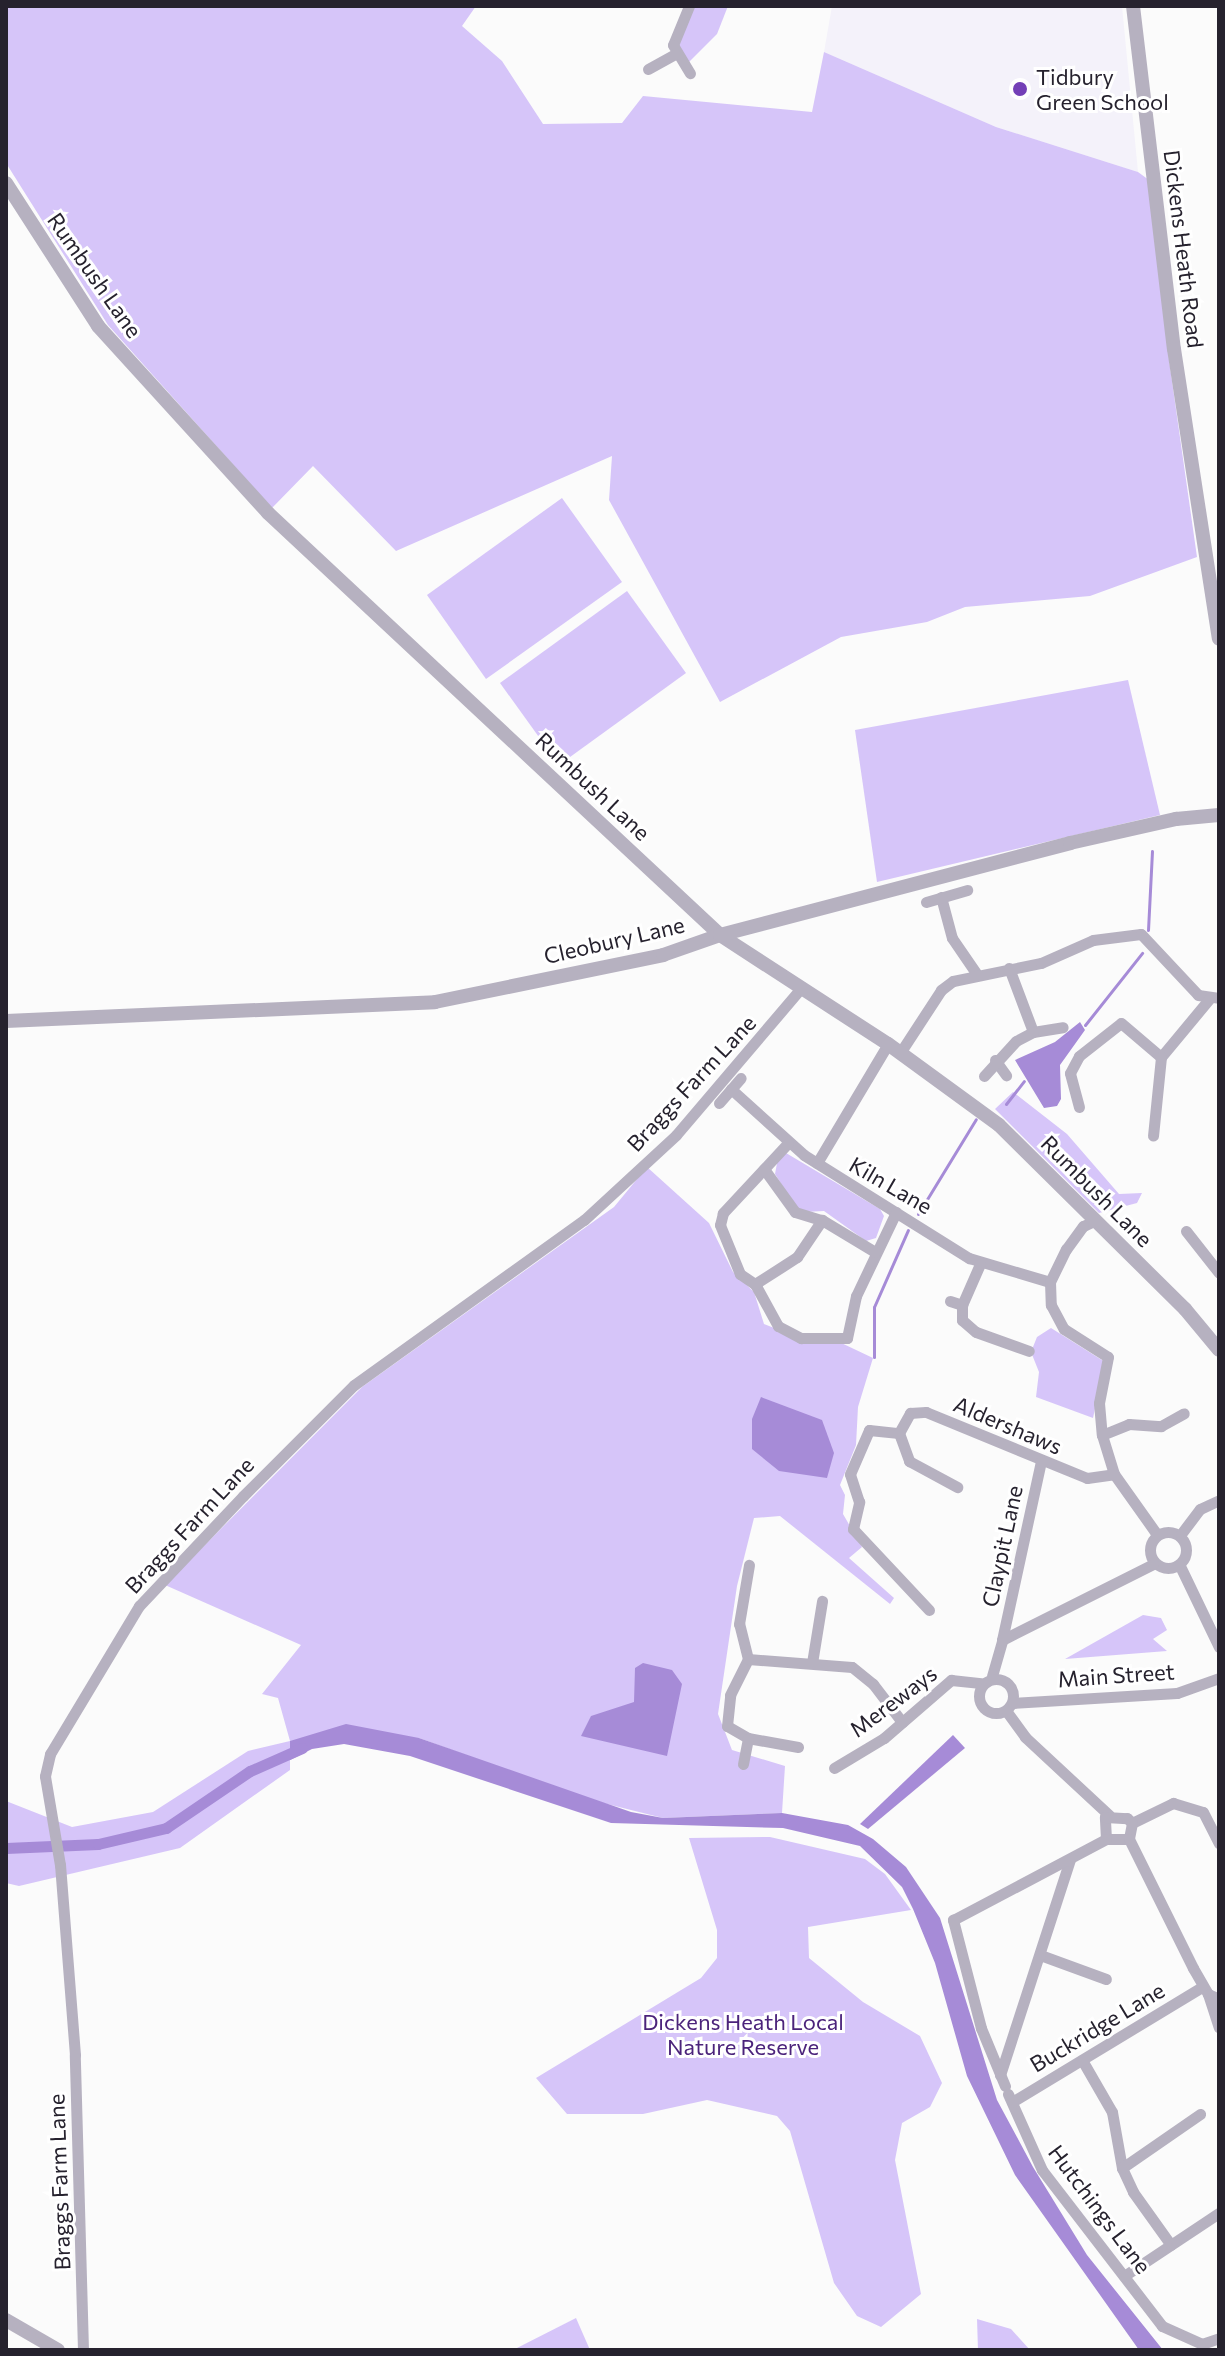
<!DOCTYPE html>
<style>
body{margin:0}
#map{position:relative;width:1225px;height:2356px;overflow:hidden;background:#fbfbfb;font-family:Commissioner,sans-serif}
div>[style]{position:absolute}
[style*='--x']{left:calc(var(--x)*1px);top:calc(var(--y)*1px);width:calc(var(--w)*1px);rotate:calc(var(--a)*1deg)}
.built>*{inset:0;background:#f4f2fa}
.green>*{inset:0;background:#d6c5f9}
.water>*{inset:0;background:#a68bd7}
.stream>*{height:3px;margin:-1.5px;padding:0 1.5px;transform-origin:1.5px;border-radius:1.5px;background:#a68bd7}
.canal>*{height:11px;margin:-5.5px;padding:0 5.5px;transform-origin:5.5px;border-radius:5.5px;background:#a68bd7}
.minor>*{height:11px;margin:-5.5px;padding:0 5.5px;transform-origin:5.5px;border-radius:5.5px;background:#b6b1c0}
.minor>.ring{margin:-5.5px;padding:0;box-sizing:content-box;background:none;border:11px solid #b6b1c0;border-radius:50%}
.tertiary>*{height:14px;margin:-7px;padding:0 7px;transform-origin:7px;border-radius:7px;background:#b6b1c0}
.dots>*{width:22px;height:22px;translate:-50% -50%;box-sizing:border-box;border:4px solid #fff;border-radius:50%}
span{translate:-50% -50%;white-space:nowrap;text-align:center;line-height:1.15;-webkit-text-stroke:6px #fff;paint-order:stroke}
.poi-label{font-size:22px;color:#26222e}
.left{translate:0 -50%;text-align:left}
.street-label{font-size:22px;color:#26222e}
.park-label{font-size:22px;color:#4b237b}
.frame{position:absolute;inset:0;border:8px solid #26222e;pointer-events:none}
</style>
<div id="map">
<div class="built">
<i style="clip-path:polygon(832px 6px,1122px 6px,1138px 172px,996px 127px,824px 52px)"></i>
</div>
<div class="green">
<i style="clip-path:polygon(6px 6px,476px 6px,462px 26px,502px 61px,543px 124px,622px 123px,643px 96px,812px 112px,824px 52px,996px 127px,1138px 172px,1153px 183px,1169px 360px,1197px 557px,1090px 596px,965px 607px,927px 622px,841px 637px,720px 702px,609px 500px,612px 456px,396px 551px,313px 466px,272px 508px,108px 325px,6px 163px)"></i>
<i style="clip-path:polygon(693px 6px,728px 6px,717px 34px,687px 64px,677px 51px)"></i>
<i style="clip-path:polygon(562px 498px,622px 582px,486px 679px,427px 595px)"></i>
<i style="clip-path:polygon(627px 591px,686px 673px,559px 765px,500px 683px)"></i>
<i style="clip-path:polygon(1128px 680px,1160px 815px,877px 882px,855px 730px)"></i>
<i style="clip-path:polygon(1013px 1092px,1067px 1134px,1119px 1194px,1142px 1193px,1137px 1203px,1099px 1213px,995px 1109px)"></i>
<i style="clip-path:polygon(786px 1153px,880px 1209px,884px 1216px,876px 1238px,866px 1241px,824px 1211px,804px 1212px,795px 1206px,775px 1174px,778px 1158px)"></i>
<i style="clip-path:polygon(647px 1167px,709px 1223px,733px 1272px,754px 1292px,764px 1324px,792px 1335px,835px 1340px,873px 1358px,858px 1407px,856px 1445px,840px 1485px,845px 1495px,843px 1514px,862px 1547px,849px 1558px,894px 1598px,890px 1604px,780px 1516px,754px 1518px,737px 1586px,718px 1714px,732px 1750px,785px 1766px,782px 1813px,663px 1818px,587px 1799px,419px 1738px,290px 1741px,290px 1770px,180px 1848px,19px 1886px,6px 1883px,6px 1801px,72px 1827px,153px 1812px,248px 1751px,290px 1741px,278px 1698px,262px 1694px,301px 1645px,165px 1585px,362px 1387px,614px 1207px)"></i>
<i style="clip-path:polygon(1051px 1328px,1105px 1362px,1093px 1418px,1036px 1397px,1039px 1372px,1031px 1352px,1037px 1337px)"></i>
<i style="clip-path:polygon(1143px 1615px,1161px 1618px,1167px 1630px,1153px 1639px,1167px 1651px,1065px 1659px)"></i>
<i style="clip-path:polygon(770px 1837px,865px 1859px,885px 1874px,911px 1910px,808px 1927px,809px 1958px,863px 2002px,920px 2036px,942px 2083px,930px 2107px,902px 2123px,895px 2160px,921px 2294px,881px 2327px,857px 2316px,834px 2283px,790px 2131px,777px 2116px,707px 2100px,643px 2114px,567px 2114px,536px 2078px,701px 1978px,717px 1958px,717px 1930px,689px 1838px)"></i>
<i style="clip-path:polygon(576px 2318px,590px 2350px,513px 2350px)"></i>
<i style="clip-path:polygon(977px 2319px,1011px 2329px,1030px 2350px,978px 2350px)"></i>
</div>
<div class="water">
<i style="clip-path:polygon(1080px 1022px,1085px 1030px,1060px 1065px,1061px 1099px,1057px 1106px,1044px 1108px,1015px 1060px,1055px 1042px)"></i>
<i style="clip-path:polygon(761px 1397px,822px 1420px,834px 1453px,827px 1478px,779px 1471px,752px 1449px,752px 1419px)"></i>
<i style="clip-path:polygon(643px 1663px,672px 1670px,682px 1684px,667px 1756px,581px 1736px,591px 1716px,634px 1702px,635px 1668px)"></i>
<i style="clip-path:polygon(346px 1724px,419px 1738px,631px 1812px,663px 1818px,782px 1813px,848px 1825px,873px 1839px,906px 1867px,940px 1918px,997px 2100px,1033px 2167px,1087px 2255px,1163px 2350px,1139px 2350px,1015px 2175px,967px 2076px,935px 1963px,913px 1909px,902px 1887px,860px 1846px,783px 1828px,611px 1823px,410px 1756px,344px 1744px,312px 1749px,290px 1760px,290px 1741px)"></i>
<i style="clip-path:polygon(953px 1735px,965px 1748px,868px 1829px,860px 1824px)"></i>
</div>
<div class="stream">
<i style="--x:1148;--y:930;--w:79;--a:-87.1"></i>
<i style="--x:1085;--y:1025;--w:92;--a:-51.6"></i>
<i style="--x:1006;--y:1104;--w:29;--a:-52"></i>
<i style="--x:918;--y:1214;--w:111;--a:-58.6"></i>
<i style="--x:874;--y:1357;--w:50;--a:-90"></i>
<i style="--x:874;--y:1307;--w:84;--a:-66.2"></i>
</div>
<div class="canal">
<i style="--x:6;--y:1848;--w:92;--a:-2.5"></i>
<i style="--x:98;--y:1844;--w:70;--a:-13.2"></i>
<i style="--x:166;--y:1828;--w:102;--a:-34.2"></i>
<i style="--x:250;--y:1771;--w:57;--a:-23.9"></i>
</div>
<div class="minor">
<i style="--x:689;--y:6;--w:42;--a:112.3"></i>
<i style="--x:673;--y:45;--w:33;--a:59"></i>
<i style="--x:648;--y:69;--w:31;--a:-29"></i>
<i style="--x:941;--y:897;--w:42;--a:75"></i>
<i style="--x:952;--y:938;--w:42;--a:55.6"></i>
<i style="--x:926;--y:902;--w:43;--a:-16.3"></i>
<i style="--x:1009;--y:968;--w:68;--a:69.4"></i>
<i style="--x:1033;--y:1032;--w:30;--a:-9"></i>
<i style="--x:900;--y:1053;--w:75;--a:-56.9"></i>
<i style="--x:941;--y:990;--w:15;--a:-37"></i>
<i style="--x:953;--y:981;--w:90;--a:-11.6"></i>
<i style="--x:1041;--y:963;--w:57;--a:-23.9"></i>
<i style="--x:1093;--y:940;--w:48;--a:-7.1"></i>
<i style="--x:1141;--y:934;--w:83;--a:46.9"></i>
<i style="--x:1198;--y:995;--w:21;--a:8"></i>
<i style="--x:1161;--y:1057;--w:77;--a:-50.3"></i>
<i style="--x:995;--y:1060;--w:19;--a:54"></i>
<i style="--x:984;--y:1076;--w:47;--a:-47.6"></i>
<i style="--x:1016;--y:1041;--w:19;--a:-28"></i>
<i style="--x:731;--y:1089;--w:98;--a:42.1"></i>
<i style="--x:804;--y:1155;--w:195;--a:32"></i>
<i style="--x:969;--y:1258;--w:84;--a:16.5"></i>
<i style="--x:719;--y:1103;--w:33;--a:-49"></i>
<i style="--x:1079;--y:1107;--w:35;--a:-105"></i>
<i style="--x:1070;--y:1073;--w:19;--a:-62"></i>
<i style="--x:1079;--y:1056;--w:53;--a:-38.2"></i>
<i style="--x:1121;--y:1023;--w:52;--a:40.4"></i>
<i style="--x:1161;--y:1057;--w:79;--a:95.8"></i>
<i style="--x:788;--y:1143;--w:96;--a:132.9"></i>
<i style="--x:723;--y:1213;--w:12;--a:104"></i>
<i style="--x:720;--y:1225;--w:53;--a:67.8"></i>
<i style="--x:740;--y:1274;--w:18;--a:34"></i>
<i style="--x:755;--y:1284;--w:48;--a:61.3"></i>
<i style="--x:778;--y:1326;--w:26;--a:28"></i>
<i style="--x:801;--y:1338;--w:46;--a:0"></i>
<i style="--x:847;--y:1338;--w:43;--a:-77.9"></i>
<i style="--x:856;--y:1296;--w:93;--a:-64.5"></i>
<i style="--x:817;--y:1163;--w:139;--a:-59.2"></i>
<i style="--x:764;--y:1169;--w:53;--a:54.2"></i>
<i style="--x:795;--y:1212;--w:28;--a:17"></i>
<i style="--x:822;--y:1220;--w:62;--a:31.1"></i>
<i style="--x:1096;--y:1220;--w:14;--a:155"></i>
<i style="--x:1083;--y:1226;--w:29;--a:126"></i>
<i style="--x:1066;--y:1249;--w:37;--a:116"></i>
<i style="--x:1050;--y:1282;--w:23;--a:88"></i>
<i style="--x:1051;--y:1305;--w:27;--a:62"></i>
<i style="--x:1064;--y:1329;--w:52;--a:32.5"></i>
<i style="--x:1108;--y:1357;--w:47;--a:101.1"></i>
<i style="--x:1099;--y:1403;--w:32;--a:85"></i>
<i style="--x:1102;--y:1435;--w:41;--a:72.9"></i>
<i style="--x:1114;--y:1474;--w:72;--a:54.6"></i>
<i style="--x:1186;--y:1231;--w:53;--a:51.8"></i>
<i style="--x:980;--y:1264;--w:45;--a:113.7"></i>
<i style="--x:962;--y:1305;--w:15;--a:90"></i>
<i style="--x:962;--y:1320;--w:18;--a:41"></i>
<i style="--x:976;--y:1332;--w:56;--a:19.7"></i>
<i style="--x:755;--y:1284;--w:50;--a:-32.7"></i>
<i style="--x:797;--y:1257;--w:45;--a:-56"></i>
<i style="--x:950;--y:1301;--w:13;--a:18"></i>
<i style="--x:899;--y:1433;--w:30;--a:70"></i>
<i style="--x:909;--y:1461;--w:55;--a:28.4"></i>
<i style="--x:1102;--y:1435;--w:29;--a:-22"></i>
<i style="--x:1129;--y:1424;--w:32;--a:4"></i>
<i style="--x:1161;--y:1426;--w:26;--a:-29"></i>
<i class="ring" style="left:1150px;top:1532px;width:25px;height:25px"></i>
<i style="--x:1181;--y:1534;--w:31;--a:-53"></i>
<i style="--x:1200;--y:1509;--w:21;--a:-25"></i>
<i style="--x:1180;--y:1566;--w:90;--a:64.3"></i>
<i style="--x:929;--y:1610;--w:111;--a:-133.2"></i>
<i style="--x:853;--y:1529;--w:28;--a:-77"></i>
<i style="--x:859;--y:1502;--w:29;--a:-108"></i>
<i style="--x:850;--y:1474;--w:48;--a:-66.6"></i>
<i style="--x:869;--y:1430;--w:30;--a:6"></i>
<i style="--x:899;--y:1433;--w:23;--a:-61"></i>
<i style="--x:910;--y:1413;--w:16;--a:-4"></i>
<i style="--x:926;--y:1412;--w:174;--a:22.3"></i>
<i style="--x:1087;--y:1478;--w:27;--a:-8"></i>
<i style="--x:1002;--y:1640;--w:183;--a:-77.7"></i>
<i style="--x:748;--y:1659;--w:36;--a:-104"></i>
<i style="--x:739;--y:1624;--w:60;--a:-80.4"></i>
<i style="--x:812;--y:1663;--w:63;--a:-80.8"></i>
<i style="--x:992;--y:1676;--w:37;--a:-74"></i>
<i style="--x:1002;--y:1640;--w:169;--a:-26.7"></i>
<i class="ring" style="left:979px;top:1679px;width:23px;height:23px"></i>
<i style="--x:1013;--y:1703;--w:164;--a:-3.5"></i>
<i style="--x:1177;--y:1693;--w:45;--a:-19.7"></i>
<i style="--x:1007;--y:1712;--w:31;--a:54"></i>
<i style="--x:1025;--y:1737;--w:115;--a:42.9"></i>
<i style="--x:798;--y:1747;--w:51;--a:-169.8"></i>
<i style="--x:748;--y:1738;--w:24;--a:-150"></i>
<i style="--x:727;--y:1726;--w:31;--a:-84"></i>
<i style="--x:730;--y:1695;--w:40;--a:-63.4"></i>
<i style="--x:748;--y:1659;--w:104;--a:4.4"></i>
<i style="--x:852;--y:1667;--w:27;--a:39"></i>
<i style="--x:873;--y:1684;--w:48;--a:52.7"></i>
<i style="--x:743;--y:1764;--w:26;--a:-79"></i>
<i style="--x:834;--y:1768;--w:58;--a:-31"></i>
<i style="--x:884;--y:1738;--w:89;--a:-40.9"></i>
<i style="--x:951;--y:1680;--w:30;--a:6"></i>
<i style="--x:1132;--y:1823;--w:46;--a:-26"></i>
<i style="--x:1173;--y:1803;--w:31;--a:17"></i>
<i style="--x:1203;--y:1812;--w:35;--a:63"></i>
<i style="--x:1129;--y:1839;--w:23;--a:180"></i>
<i style="--x:1106;--y:1839;--w:22;--a:-93"></i>
<i style="--x:1105;--y:1817;--w:22;--a:3"></i>
<i style="--x:1127;--y:1818;--w:7;--a:45"></i>
<i style="--x:1132;--y:1823;--w:16;--a:101"></i>
<i style="--x:1129;--y:1839;--w:144;--a:63.6"></i>
<i style="--x:1193;--y:1968;--w:30;--a:60"></i>
<i style="--x:1208;--y:1994;--w:12;--a:24"></i>
<i style="--x:1043;--y:1956;--w:67;--a:20.1"></i>
<i style="--x:1208;--y:1994;--w:35;--a:72"></i>
<i style="--x:1082;--y:2060;--w:60;--a:60"></i>
<i style="--x:1112;--y:2112;--w:57;--a:79.9"></i>
<i style="--x:1122;--y:2168;--w:26;--a:65"></i>
<i style="--x:1133;--y:2192;--w:65;--a:54.4"></i>
<i style="--x:1000;--y:2075;--w:227;--a:-72"></i>
<i style="--x:1005;--y:2086;--w:63;--a:-112.5"></i>
<i style="--x:981;--y:2028;--w:112;--a:-104.5"></i>
<i style="--x:953;--y:1920;--w:173;--a:-27.9"></i>
<i style="--x:1008;--y:2094;--w:83;--a:65.9"></i>
<i style="--x:1042;--y:2170;--w:197;--a:52.4"></i>
<i style="--x:1162;--y:2326;--w:44;--a:24.2"></i>
<i style="--x:1202;--y:2344;--w:18;--a:-19"></i>
<i style="--x:1012;--y:2102;--w:222;--a:-31.2"></i>
<i style="--x:1122;--y:2168;--w:95;--a:-34.7"></i>
<i style="--x:1124;--y:2276;--w:114;--a:-33.6"></i>
<i style="--x:83;--y:2350;--w:295;--a:-91.6"></i>
<i style="--x:75;--y:2055;--w:191;--a:-94.5"></i>
<i style="--x:60;--y:1865;--w:90;--a:-99.6"></i>
<i style="--x:45;--y:1776;--w:23;--a:-77"></i>
<i style="--x:50;--y:1754;--w:173;--a:-59"></i>
<i style="--x:139;--y:1606;--w:151;--a:-46.6"></i>
<i style="--x:243;--y:1496;--w:157;--a:-45"></i>
<i style="--x:354;--y:1385;--w:283;--a:-35.7"></i>
<i style="--x:584;--y:1220;--w:125;--a:-42.7"></i>
<i style="--x:676;--y:1135;--w:193;--a:-49.6"></i>
</div>
<div class="tertiary">
<i style="--x:1133;--y:6;--w:345;--a:83.2"></i>
<i style="--x:1174;--y:349;--w:293;--a:81.2"></i>
<i style="--x:6;--y:183;--w:170;--a:57.2"></i>
<i style="--x:98;--y:326;--w:253;--a:47.7"></i>
<i style="--x:268;--y:513;--w:618;--a:43.03"></i>
<i style="--x:720;--y:935;--w:200;--a:33"></i>
<i style="--x:888;--y:1044;--w:137;--a:36.1"></i>
<i style="--x:999;--y:1125;--w:262;--a:44.7"></i>
<i style="--x:1185;--y:1309;--w:53;--a:50.3"></i>
<i style="--x:6;--y:1021;--w:429;--a:-2.5"></i>
<i style="--x:435;--y:1002;--w:233;--a:-11.6"></i>
<i style="--x:663;--y:955;--w:60;--a:-19.3"></i>
<i style="--x:720;--y:935;--w:362;--a:-14.7"></i>
<i style="--x:1070;--y:843;--w:109;--a:-12.8"></i>
<i style="--x:1176;--y:819;--w:43;--a:-5.3"></i>
<i style="--x:6;--y:2320;--w:60;--a:30"></i>
</div>
<div class="dots">
<i style="left:1020px;top:89px;background:#7440b7"></i>
</div>
<div class="poi-label">
<span class="left" style="left:1036px;top:89px">Tidbury<br>Green School</span>
</div>
<div class="street-label">
<span style="left:1184px;top:249px;rotate:83deg">Dickens Heath Road</span>
<span style="left:95px;top:275px;rotate:55deg">Rumbush Lane</span>
<span style="left:593px;top:786px;rotate:43deg">Rumbush Lane</span>
<span style="left:614px;top:940px;rotate:-13deg">Cleobury Lane</span>
<span style="left:691px;top:1083px;rotate:-47deg">Braggs Farm Lane</span>
<span style="left:891px;top:1185px;rotate:30deg">Kiln Lane</span>
<span style="left:1097px;top:1191px;rotate:45deg">Rumbush Lane</span>
<span style="left:1008px;top:1425px;rotate:23deg">Aldershaws</span>
<span style="left:189px;top:1525px;rotate:-47deg">Braggs Farm Lane</span>
<span style="left:1002px;top:1546px;rotate:-78deg">Claypit Lane</span>
<span style="left:1116px;top:1675px;rotate:-4deg">Main Street</span>
<span style="left:893px;top:1701px;rotate:-37deg">Mereways</span>
<span style="left:1097px;top:2027px;rotate:-31deg">Buckridge Lane</span>
<span style="left:59px;top:2182px;rotate:-92deg">Braggs Farm Lane</span>
<span style="left:1100px;top:2209px;rotate:53deg">Hutchings Lane</span>
</div>
<div class="park-label">
<span style="left:743px;top:2034px">Dickens Heath Local<br>Nature Reserve</span>
</div>
<div class="frame"></div>
</div>
